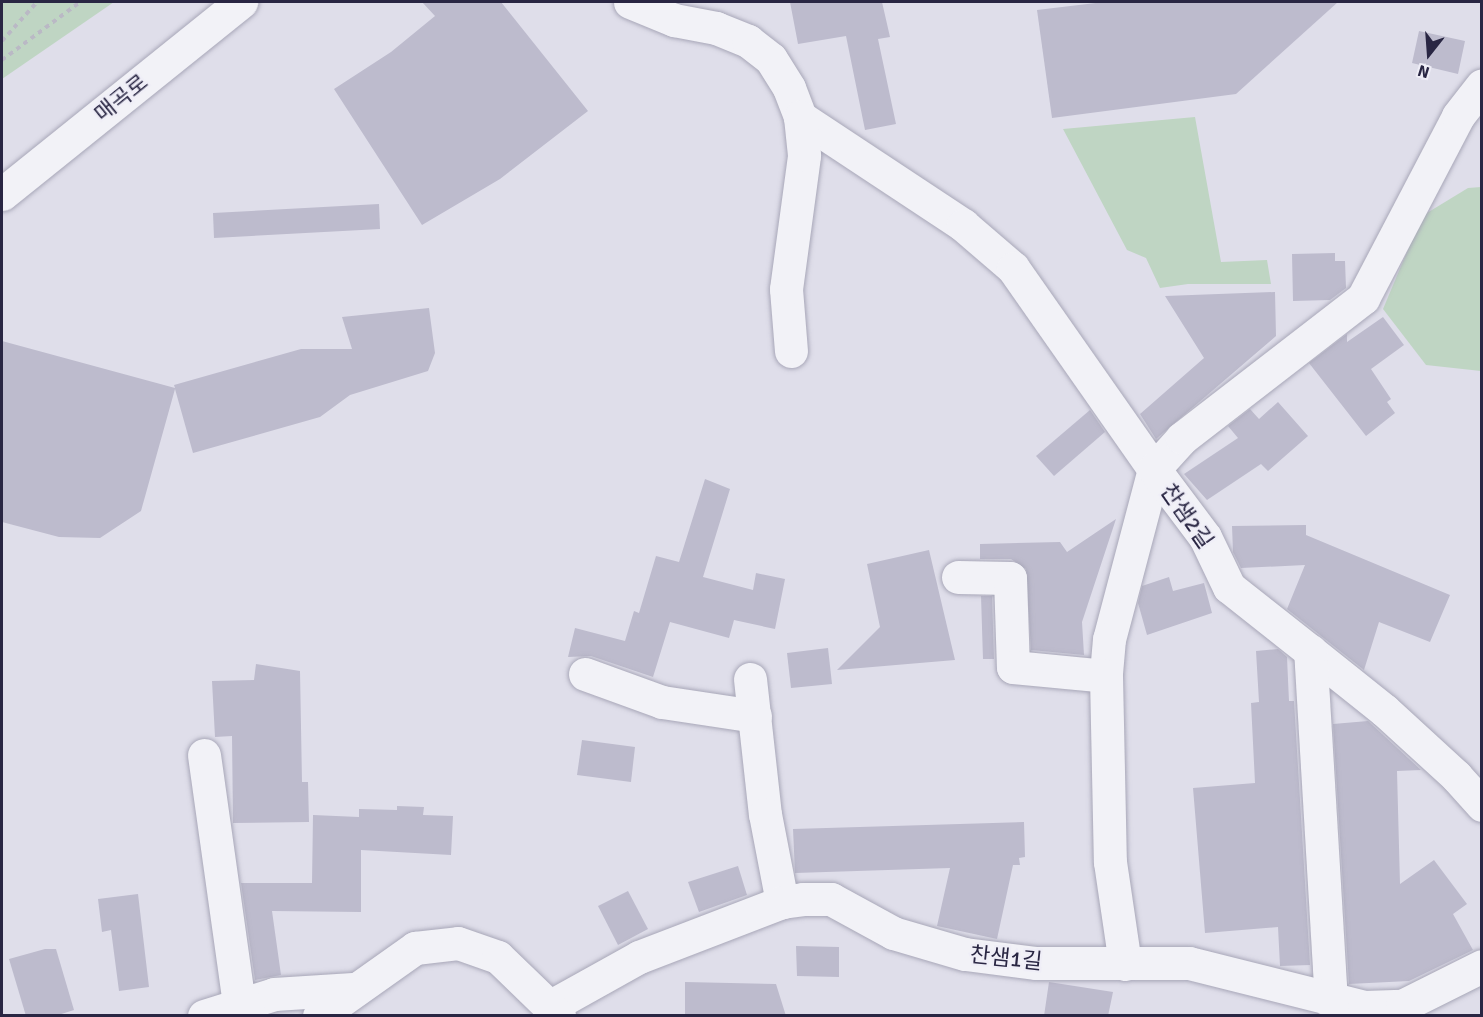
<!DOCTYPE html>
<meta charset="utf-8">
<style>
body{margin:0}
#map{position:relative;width:1483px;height:1017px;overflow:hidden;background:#dfdeea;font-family:Signika,"Noto Sans KR",sans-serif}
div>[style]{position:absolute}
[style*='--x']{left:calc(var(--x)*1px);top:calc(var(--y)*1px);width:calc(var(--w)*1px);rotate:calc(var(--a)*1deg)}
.green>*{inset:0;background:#bfd5c3}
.building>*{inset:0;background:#bdbbcd}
.path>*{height:4px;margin-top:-2px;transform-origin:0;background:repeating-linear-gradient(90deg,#bab9c5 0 4.5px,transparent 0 9px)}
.roads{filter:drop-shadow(0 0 2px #a8a7b8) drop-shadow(0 0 2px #a8a7b8)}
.minor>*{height:33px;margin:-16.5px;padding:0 16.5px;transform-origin:16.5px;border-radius:16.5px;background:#f2f2f7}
span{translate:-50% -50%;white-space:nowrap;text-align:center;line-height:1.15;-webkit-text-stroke:4.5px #efeef7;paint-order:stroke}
.street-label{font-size:22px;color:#292643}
.frame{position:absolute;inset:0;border:3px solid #292643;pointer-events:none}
.north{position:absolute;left:1399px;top:24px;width:60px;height:60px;-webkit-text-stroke:4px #efeef7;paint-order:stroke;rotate:197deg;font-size:16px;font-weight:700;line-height:24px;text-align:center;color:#292643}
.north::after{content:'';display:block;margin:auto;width:21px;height:27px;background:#292643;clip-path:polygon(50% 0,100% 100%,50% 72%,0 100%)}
</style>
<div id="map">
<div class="green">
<i style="clip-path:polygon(2px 2px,114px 2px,2px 79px)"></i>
<i style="clip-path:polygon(1195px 117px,1221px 262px,1267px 260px,1271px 284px,1188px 284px,1160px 288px,1146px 258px,1127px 250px,1063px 129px)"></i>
<i style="clip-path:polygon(1481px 187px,1481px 371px,1426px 365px,1383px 309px,1422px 216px,1468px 188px)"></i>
</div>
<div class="building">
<i style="clip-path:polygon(422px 2px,501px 2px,588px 111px,500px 179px,422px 225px,334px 89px,391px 52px,435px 16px)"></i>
<i style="clip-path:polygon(790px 2px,882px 2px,890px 37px,878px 39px,896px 124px,865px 130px,846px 36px,798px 44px)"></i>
<i style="clip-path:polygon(1104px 2px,1338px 2px,1236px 94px,1052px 118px,1037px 10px)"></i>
<i style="clip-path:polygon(1419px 31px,1465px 41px,1458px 74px,1412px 63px)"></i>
<i style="clip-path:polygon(379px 204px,380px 229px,214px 238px,213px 213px)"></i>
<i style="clip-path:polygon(1335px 253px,1335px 261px,1345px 261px,1346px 288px,1330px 300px,1293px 301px,1292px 254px)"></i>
<i style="clip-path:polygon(1275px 292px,1276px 336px,1156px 439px,1140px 414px,1204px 358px,1165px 296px)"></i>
<i style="clip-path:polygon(429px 308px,435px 353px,428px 371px,350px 395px,320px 417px,193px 453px,175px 389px,141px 511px,100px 538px,59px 537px,2px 522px,2px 341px,175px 388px,174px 385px,301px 349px,352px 349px,342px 317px)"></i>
<i style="clip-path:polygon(1383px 317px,1404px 345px,1371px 369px,1391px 399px,1387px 402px,1395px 413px,1366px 436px,1309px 363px,1347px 334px,1347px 342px)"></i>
<i style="clip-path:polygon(1278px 402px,1308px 436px,1268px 471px,1261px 464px,1207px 500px,1184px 474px,1238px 438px,1228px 426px,1250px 409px,1259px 419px)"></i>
<i style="clip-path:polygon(1090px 410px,1105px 432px,1054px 476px,1036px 456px)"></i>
<i style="clip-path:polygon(705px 479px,730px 489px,703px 577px,753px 590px,756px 573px,785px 579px,775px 629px,734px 620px,729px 638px,670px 622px,653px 677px,591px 656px,568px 657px,575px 628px,625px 641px,634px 611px,639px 613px,656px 556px,679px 562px)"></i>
<i style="clip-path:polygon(1116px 519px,1082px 622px,1084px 655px,1031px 650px,1026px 569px,1011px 559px,980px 559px,980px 544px,1060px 542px,1067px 552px)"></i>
<i style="clip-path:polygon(1306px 525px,1306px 535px,1450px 595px,1430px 642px,1379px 622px,1364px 670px,1287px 609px,1305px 565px,1241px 568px,1233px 552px,1232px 526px)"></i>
<i style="clip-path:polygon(929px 550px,955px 660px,837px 670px,880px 627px,867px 564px)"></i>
<i style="clip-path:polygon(1169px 577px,1173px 591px,1204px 583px,1212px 613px,1147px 635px,1138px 603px,1142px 586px)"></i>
<i style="clip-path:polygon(981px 596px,992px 596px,994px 659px,983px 659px)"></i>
<i style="clip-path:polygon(828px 648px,832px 684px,791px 688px,787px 653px)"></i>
<i style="clip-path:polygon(1278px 649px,1287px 657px,1289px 701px,1294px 701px,1310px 965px,1280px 966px,1278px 927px,1205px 933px,1193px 788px,1255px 783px,1251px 703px,1259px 702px,1256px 651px)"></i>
<i style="clip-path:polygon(256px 664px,300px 671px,302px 782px,308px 782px,309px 822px,233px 823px,232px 736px,215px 737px,212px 681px,254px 680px)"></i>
<i style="clip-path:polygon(1368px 721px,1421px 770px,1397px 771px,1400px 884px,1434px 860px,1467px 904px,1453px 914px,1473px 950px,1409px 981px,1349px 984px,1333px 724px)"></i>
<i style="clip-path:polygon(582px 740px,635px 747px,631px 782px,577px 775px)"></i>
<i style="clip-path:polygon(397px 806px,424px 807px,423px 815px,453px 816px,451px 855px,361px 850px,361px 912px,272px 911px,281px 975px,255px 980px,241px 883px,312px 883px,313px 815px,359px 817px,359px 809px,397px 810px)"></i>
<i style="clip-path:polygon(1024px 822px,1025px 857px,1019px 858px,1020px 865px,1013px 865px,997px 939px,937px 926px,950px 868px,795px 873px,793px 829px)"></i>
<i style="clip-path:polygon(738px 866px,747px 895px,699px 912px,688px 882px)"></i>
<i style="clip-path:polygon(628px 891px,648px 929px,618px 945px,598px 906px)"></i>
<i style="clip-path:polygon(138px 894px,149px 987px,119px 991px,111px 930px,102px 932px,98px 899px)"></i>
<i style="clip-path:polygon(796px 946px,839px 947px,839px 977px,797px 976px)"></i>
<i style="clip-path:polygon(45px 949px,56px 949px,74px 1010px,55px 1016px,26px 1016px,9px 959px)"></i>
<i style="clip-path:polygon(685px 982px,776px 984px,786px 1016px,685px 1016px)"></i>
<i style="clip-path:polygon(1049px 982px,1113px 992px,1108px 1016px,1044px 1016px)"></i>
</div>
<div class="path">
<i style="--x:2;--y:41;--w:52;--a:-48.1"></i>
<i style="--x:2;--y:60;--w:97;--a:-36.6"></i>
</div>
<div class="roads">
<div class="minor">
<i style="--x:630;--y:2;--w:48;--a:22.2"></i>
<i style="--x:674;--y:20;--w:43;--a:10.8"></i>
<i style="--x:716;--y:28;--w:35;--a:22"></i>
<i style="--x:748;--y:41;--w:29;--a:38"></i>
<i style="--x:771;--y:59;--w:34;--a:58"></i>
<i style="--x:789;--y:88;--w:31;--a:69"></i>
<i style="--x:800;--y:117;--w:196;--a:33.5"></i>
<i style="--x:963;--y:225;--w:66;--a:40.7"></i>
<i style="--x:1013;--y:268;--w:246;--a:55"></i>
<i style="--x:1154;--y:469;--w:176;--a:104.8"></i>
<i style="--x:1109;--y:639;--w:37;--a:95"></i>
<i style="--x:1106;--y:676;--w:186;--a:88.8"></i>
<i style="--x:1110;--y:862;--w:103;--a:81.6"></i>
<i style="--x:2;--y:194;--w:307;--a:-38.8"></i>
<i style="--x:791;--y:351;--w:62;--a:-94.6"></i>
<i style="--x:786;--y:289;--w:135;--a:-82.3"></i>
<i style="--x:804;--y:155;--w:38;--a:-96"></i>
<i style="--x:958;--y:577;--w:52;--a:1.1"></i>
<i style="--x:1010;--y:578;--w:89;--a:88.1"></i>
<i style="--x:1013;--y:667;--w:93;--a:5.5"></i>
<i style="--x:1310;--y:651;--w:95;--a:38.6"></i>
<i style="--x:1384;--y:710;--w:98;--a:42.5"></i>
<i style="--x:1456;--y:776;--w:39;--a:48"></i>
<i style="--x:585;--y:674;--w:82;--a:20"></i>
<i style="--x:662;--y:702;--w:94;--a:8.6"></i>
<i style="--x:750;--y:679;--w:136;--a:83.7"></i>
<i style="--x:765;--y:814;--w:90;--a:79.1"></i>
<i style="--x:204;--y:755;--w:250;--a:82"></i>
<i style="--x:1331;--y:1002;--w:352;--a:-93.4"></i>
<i style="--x:1310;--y:651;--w:103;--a:-141.7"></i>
<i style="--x:1229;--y:587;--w:55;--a:-115.6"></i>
<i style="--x:1205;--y:537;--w:85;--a:-126.9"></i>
<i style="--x:1154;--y:469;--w:42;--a:-47.9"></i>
<i style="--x:1182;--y:438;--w:229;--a:-37.7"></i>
<i style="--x:1363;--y:298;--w:205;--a:-62.4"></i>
<i style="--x:1458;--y:116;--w:39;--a:-52"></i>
<i style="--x:551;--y:1006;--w:101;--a:-29.1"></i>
<i style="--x:639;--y:957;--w:153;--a:-21"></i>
<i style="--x:782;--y:902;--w:21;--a:-8"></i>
<i style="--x:803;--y:899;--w:28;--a:0"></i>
<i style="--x:831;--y:899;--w:71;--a:28.7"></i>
<i style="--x:893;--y:933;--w:75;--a:16.3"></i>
<i style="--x:965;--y:954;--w:72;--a:7.2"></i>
<i style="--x:1036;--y:963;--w:153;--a:0"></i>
<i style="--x:1189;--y:963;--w:180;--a:14.1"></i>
<i style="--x:1364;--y:1007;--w:38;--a:-2"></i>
<i style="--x:1402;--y:1006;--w:89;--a:-26.6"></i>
<i style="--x:204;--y:1016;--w:73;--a:-17.4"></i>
<i style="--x:274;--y:994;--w:79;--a:-3.6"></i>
<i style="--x:319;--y:1016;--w:118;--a:-35.3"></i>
<i style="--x:415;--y:948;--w:43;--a:-6.6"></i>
<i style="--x:458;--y:943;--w:42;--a:19.3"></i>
<i style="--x:498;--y:957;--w:85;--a:44"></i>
</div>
</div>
<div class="street-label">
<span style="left:121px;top:98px;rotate:-39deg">매곡로</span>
<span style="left:1187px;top:516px;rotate:55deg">찬샘2길</span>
<span style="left:1006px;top:958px;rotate:6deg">찬샘1길</span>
</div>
<div class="frame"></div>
<div class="north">N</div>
</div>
